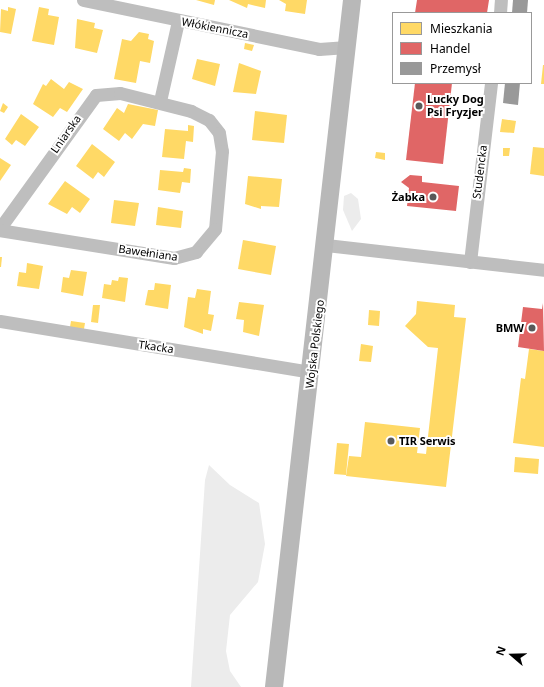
<!DOCTYPE html>
<meta charset="utf-8">
<style>
body{margin:0}
#map{position:relative;width:544px;height:687px;overflow:hidden;background:#fff;font-family:"Noto Sans",sans-serif}
div>[style]{position:absolute}
[style*='--x']{left:calc(var(--x)*1px);top:calc(var(--y)*1px);width:calc(var(--w)*1px);rotate:calc(var(--a)*1deg)}
.green>*{inset:0;background:#ececec}
.homes>*{inset:0;background:#ffd966}
.shops>*{inset:0;background:#e06666}
.industry>*{inset:0;background:#999}
.street>*{height:13px;margin:-6.5px;padding:0 6.5px;transform-origin:6.5px;border-radius:6.5px;background:#bebebe}
.secondary>*{height:18px;margin:-9px;padding:0 9px;transform-origin:9px;border-radius:9px;background:#b8b8b8}
.dots>*{width:11px;height:11px;translate:-50% -50%;box-sizing:border-box;border:2px solid #fff;border-radius:50%}
span{translate:-50% -50%;white-space:nowrap;text-align:center;line-height:1.15;-webkit-text-stroke:4px #fff;paint-order:stroke}
.street-label{font-size:11px;color:#000}
.poi-label{font-size:11px;color:#000;font-weight:700}
.left{translate:0 -50%;text-align:left}
.right{translate:-100% -50%;text-align:right}
.legend{position:absolute;left:392px;top:12px;width:140px;height:72px;box-sizing:border-box;background:#fff;border:1px solid #999;margin:0;padding:5px 7px;list-style:none;font-size:12px;color:#000}
.legend li{display:flex;align-items:center;gap:8px;height:20px}
.legend b{width:20px;border:1px solid #999}
.north{position:absolute;left:492px;top:635px;width:40px;height:40px;-webkit-text-stroke:3px #fff;paint-order:stroke;rotate:290deg;font-size:11px;font-weight:700;line-height:16px;text-align:center;color:#000}
.north::after{content:'';display:block;margin:auto;width:14px;height:18px;background:#000;clip-path:polygon(50% 0,100% 100%,50% 72%,0 100%)}
</style>
<div id="map">
<div class="green">
<i style="clip-path:polygon(351px 193px,358px 199px,361px 219px,352px 231px,343px 210px,344px 196px)"></i>
<i style="clip-path:polygon(209px 465px,230px 485px,259px 503px,265px 544px,258px 582px,230px 615px,226px 651px,230px 671px,241px 687px,191px 687px,205px 480px)"></i>
</div>
<div class="homes">
<i style="clip-path:polygon(196px 0,215px 0,214px 5px)"></i>
<i style="clip-path:polygon(229px 0,266px 0,265px 8px,248px 4px,247px 8px)"></i>
<i style="clip-path:polygon(279px 0,307px 0,305px 14px,285px 11px,286px 4px)"></i>
<i style="clip-path:polygon(8px 7px,16px 9px,11px 34px,0 32px,1px 9px,8px 11px)"></i>
<i style="clip-path:polygon(39px 7px,49px 9px,48px 15px,59px 17px,54px 45px,32px 41px)"></i>
<i style="clip-path:polygon(77px 19px,95px 23px,94px 28px,103px 30px,97px 53px,75px 48px)"></i>
<i style="clip-path:polygon(139px 32px,149px 34px,148px 39px,154px 41px,150px 63px,140px 61px,136px 83px,114px 79px,122px 39px,131px 41px)"></i>
<i style="clip-path:polygon(245px 43px,254px 45px,252px 51px,244px 49px)"></i>
<i style="clip-path:polygon(197px 59px,220px 64px,215px 86px,192px 79px)"></i>
<i style="clip-path:polygon(239px 63px,261px 71px,256px 94px,233px 92px)"></i>
<i style="clip-path:polygon(543px 65px,544px 65px,544px 84px,541px 84px)"></i>
<i style="clip-path:polygon(51px 79px,64px 89px,69px 82px,83px 89px,67px 112px,60px 108px,53px 117px,33px 104px,43px 84px,46px 86px)"></i>
<i style="clip-path:polygon(3px 103px,8px 107px,4px 113px,0 111px)"></i>
<i style="clip-path:polygon(128px 104px,158px 110px,155px 126px,143px 124px,132px 139px,125px 133px,119px 141px,103px 129px,117px 108px,124px 113px)"></i>
<i style="clip-path:polygon(255px 111px,287px 115px,284px 143px,252px 140px)"></i>
<i style="clip-path:polygon(21px 114px,39px 127px,25px 146px,16px 140px,12px 145px,5px 139px)"></i>
<i style="clip-path:polygon(502px 119px,516px 121px,514px 133px,500px 132px)"></i>
<i style="clip-path:polygon(188px 125px,194px 126px,193px 142px,186px 141px,184px 159px,162px 157px,165px 129px,188px 131px)"></i>
<i style="clip-path:polygon(92px 144px,115px 162px,104px 177px,98px 172px,93px 179px,76px 166px)"></i>
<i style="clip-path:polygon(533px 147px,544px 148px,544px 176px,530px 174px)"></i>
<i style="clip-path:polygon(503px 148px,510px 148px,509px 156px,503px 156px)"></i>
<i style="clip-path:polygon(376px 152px,385px 153px,385px 160px,375px 158px)"></i>
<i style="clip-path:polygon(0 158px,11px 165px,0 181px)"></i>
<i style="clip-path:polygon(184px 168px,191px 169px,190px 183px,182px 182px,180px 193px,158px 190px,160px 170px,183px 172px)"></i>
<i style="clip-path:polygon(248px 176px,282px 179px,279px 207px,261px 206px,261px 209px,245px 204px)"></i>
<i style="clip-path:polygon(65px 181px,90px 199px,80px 213px,72px 207px,67px 214px,48px 204px)"></i>
<i style="clip-path:polygon(114px 200px,139px 203px,135px 226px,111px 223px)"></i>
<i style="clip-path:polygon(158px 207px,183px 211px,181px 228px,156px 225px)"></i>
<i style="clip-path:polygon(243px 240px,276px 246px,271px 275px,238px 269px)"></i>
<i style="clip-path:polygon(0 257px,2px 257px,1px 267px,0 267px)"></i>
<i style="clip-path:polygon(27px 263px,43px 266px,39px 289px,17px 286px,19px 272px,26px 273px)"></i>
<i style="clip-path:polygon(71px 270px,87px 272px,83px 296px,61px 292px,63px 277px,69px 278px)"></i>
<i style="clip-path:polygon(119px 277px,128px 278px,125px 302px,102px 298px,104px 284px,111px 285px,112px 280px,118px 281px)"></i>
<i style="clip-path:polygon(155px 283px,171px 285px,168px 309px,145px 305px,148px 290px,154px 290px)"></i>
<i style="clip-path:polygon(197px 289px,211px 291px,208px 314px,214px 315px,211px 331px,203px 329px,203px 334px,184px 327px,188px 297px,195px 298px)"></i>
<i style="clip-path:polygon(417px 301px,455px 305px,454px 317px,466px 318px,446px 487px,346px 476px,349px 456px,361px 457px,365px 422px,420px 428px,417px 453px,426px 454px,438px 348px,428px 347px,405px 326px,416px 314px)"></i>
<i style="clip-path:polygon(239px 302px,264px 305px,259px 336px,243px 332px,244px 320px,236px 319px)"></i>
<i style="clip-path:polygon(93px 305px,100px 305px,98px 323px,91px 322px)"></i>
<i style="clip-path:polygon(369px 310px,380px 311px,379px 326px,368px 325px)"></i>
<i style="clip-path:polygon(71px 321px,85px 323px,84px 329px,70px 327px)"></i>
<i style="clip-path:polygon(361px 344px,373px 346px,371px 362px,359px 361px)"></i>
<i style="clip-path:polygon(529px 349px,544px 351px,544px 447px,513px 443px,521px 378px,525px 379px)"></i>
<i style="clip-path:polygon(337px 443px,349px 444px,346px 475px,334px 474px)"></i>
<i style="clip-path:polygon(515px 457px,539px 459px,538px 474px,514px 472px)"></i>
</div>
<div class="shops">
<i style="clip-path:polygon(417px 0,489px 0,487px 13px,415px 13px)"></i>
<i style="clip-path:polygon(415px 83px,452px 83px,443px 164px,406px 160px)"></i>
<i style="clip-path:polygon(410px 175px,422px 176px,422px 182px,459px 186px,456px 211px,407px 206px,409px 188px,401px 182px)"></i>
<i style="clip-path:polygon(543px 303px,544px 351px,518px 347px,523px 307px,542px 309px)"></i>
</div>
<div class="industry">
<i style="clip-path:polygon(513px 0,528px 0,527px 13px,512px 13px)"></i>
<i style="clip-path:polygon(505px 83px,520px 83px,518px 105px,503px 103px)"></i>
</div>
<div class="street">
<i style="--x:83;--y:0;--w:241;--a:11.7"></i>
<i style="--x:319;--y:49;--w:28;--a:-4"></i>
<i style="--x:500;--y:13;--w:13;--a:-86"></i>
<i style="--x:160;--y:101;--w:82;--a:-77.3"></i>
<i style="--x:0;--y:228;--w:164;--a:-54.2"></i>
<i style="--x:96;--y:95;--w:24;--a:-5"></i>
<i style="--x:120;--y:93;--w:73;--a:14.2"></i>
<i style="--x:191;--y:111;--w:20;--a:27"></i>
<i style="--x:209;--y:120;--w:16;--a:52"></i>
<i style="--x:219;--y:133;--w:18;--a:81"></i>
<i style="--x:222;--y:151;--w:78;--a:95.1"></i>
<i style="--x:215;--y:229;--w:30;--a:130"></i>
<i style="--x:196;--y:252;--w:23;--a:165"></i>
<i style="--x:174;--y:258;--w:176;--a:-170.9"></i>
<i style="--x:326;--y:245;--w:219;--a:6.5"></i>
<i style="--x:470;--y:262;--w:180;--a:-83.3"></i>
<i style="--x:0;--y:321;--w:316;--a:9.3"></i>
</div>
<div class="secondary">
<i style="--x:274;--y:687;--w:691;--a:-83.52"></i>
</div>
<div class="dots">
<i style="left:419px;top:106px;background:#595959"></i>
<i style="left:433px;top:197px;background:#595959"></i>
<i style="left:532px;top:328px;background:#595959"></i>
<i style="left:391px;top:441px;background:#595959"></i>
</div>
<div class="street-label">
<span style="left:215px;top:28px;rotate:11deg">Włókiennicza</span>
<span style="left:66px;top:134px;rotate:-55deg">Lniarska</span>
<span style="left:480px;top:172px;rotate:-83deg">Studencka</span>
<span style="left:148px;top:253px;rotate:8deg">Bawełniana</span>
<span style="left:315px;top:344px;rotate:-83deg">Wojska Polskiego</span>
<span style="left:156px;top:347px;rotate:8deg">Tkacka</span>
</div>
<div class="poi-label">
<span class="left" style="left:427px;top:106px">Lucky Dog<br>Psi Fryzjer</span>
<span class="right" style="left:425px;top:197px">Żabka</span>
<span class="right" style="left:524px;top:328px">BMW</span>
<span class="left" style="left:399px;top:441px">TIR Serwis</span>
</div>
<ul class="legend">
<li><b style="height:11px;background:#ffd966"></b>Mieszkania</li>
<li><b style="height:11px;background:#e06666"></b>Handel</li>
<li><b style="height:11px;background:#999"></b>Przemysł</li>
</ul>
<div class="north">N</div>
</div>
